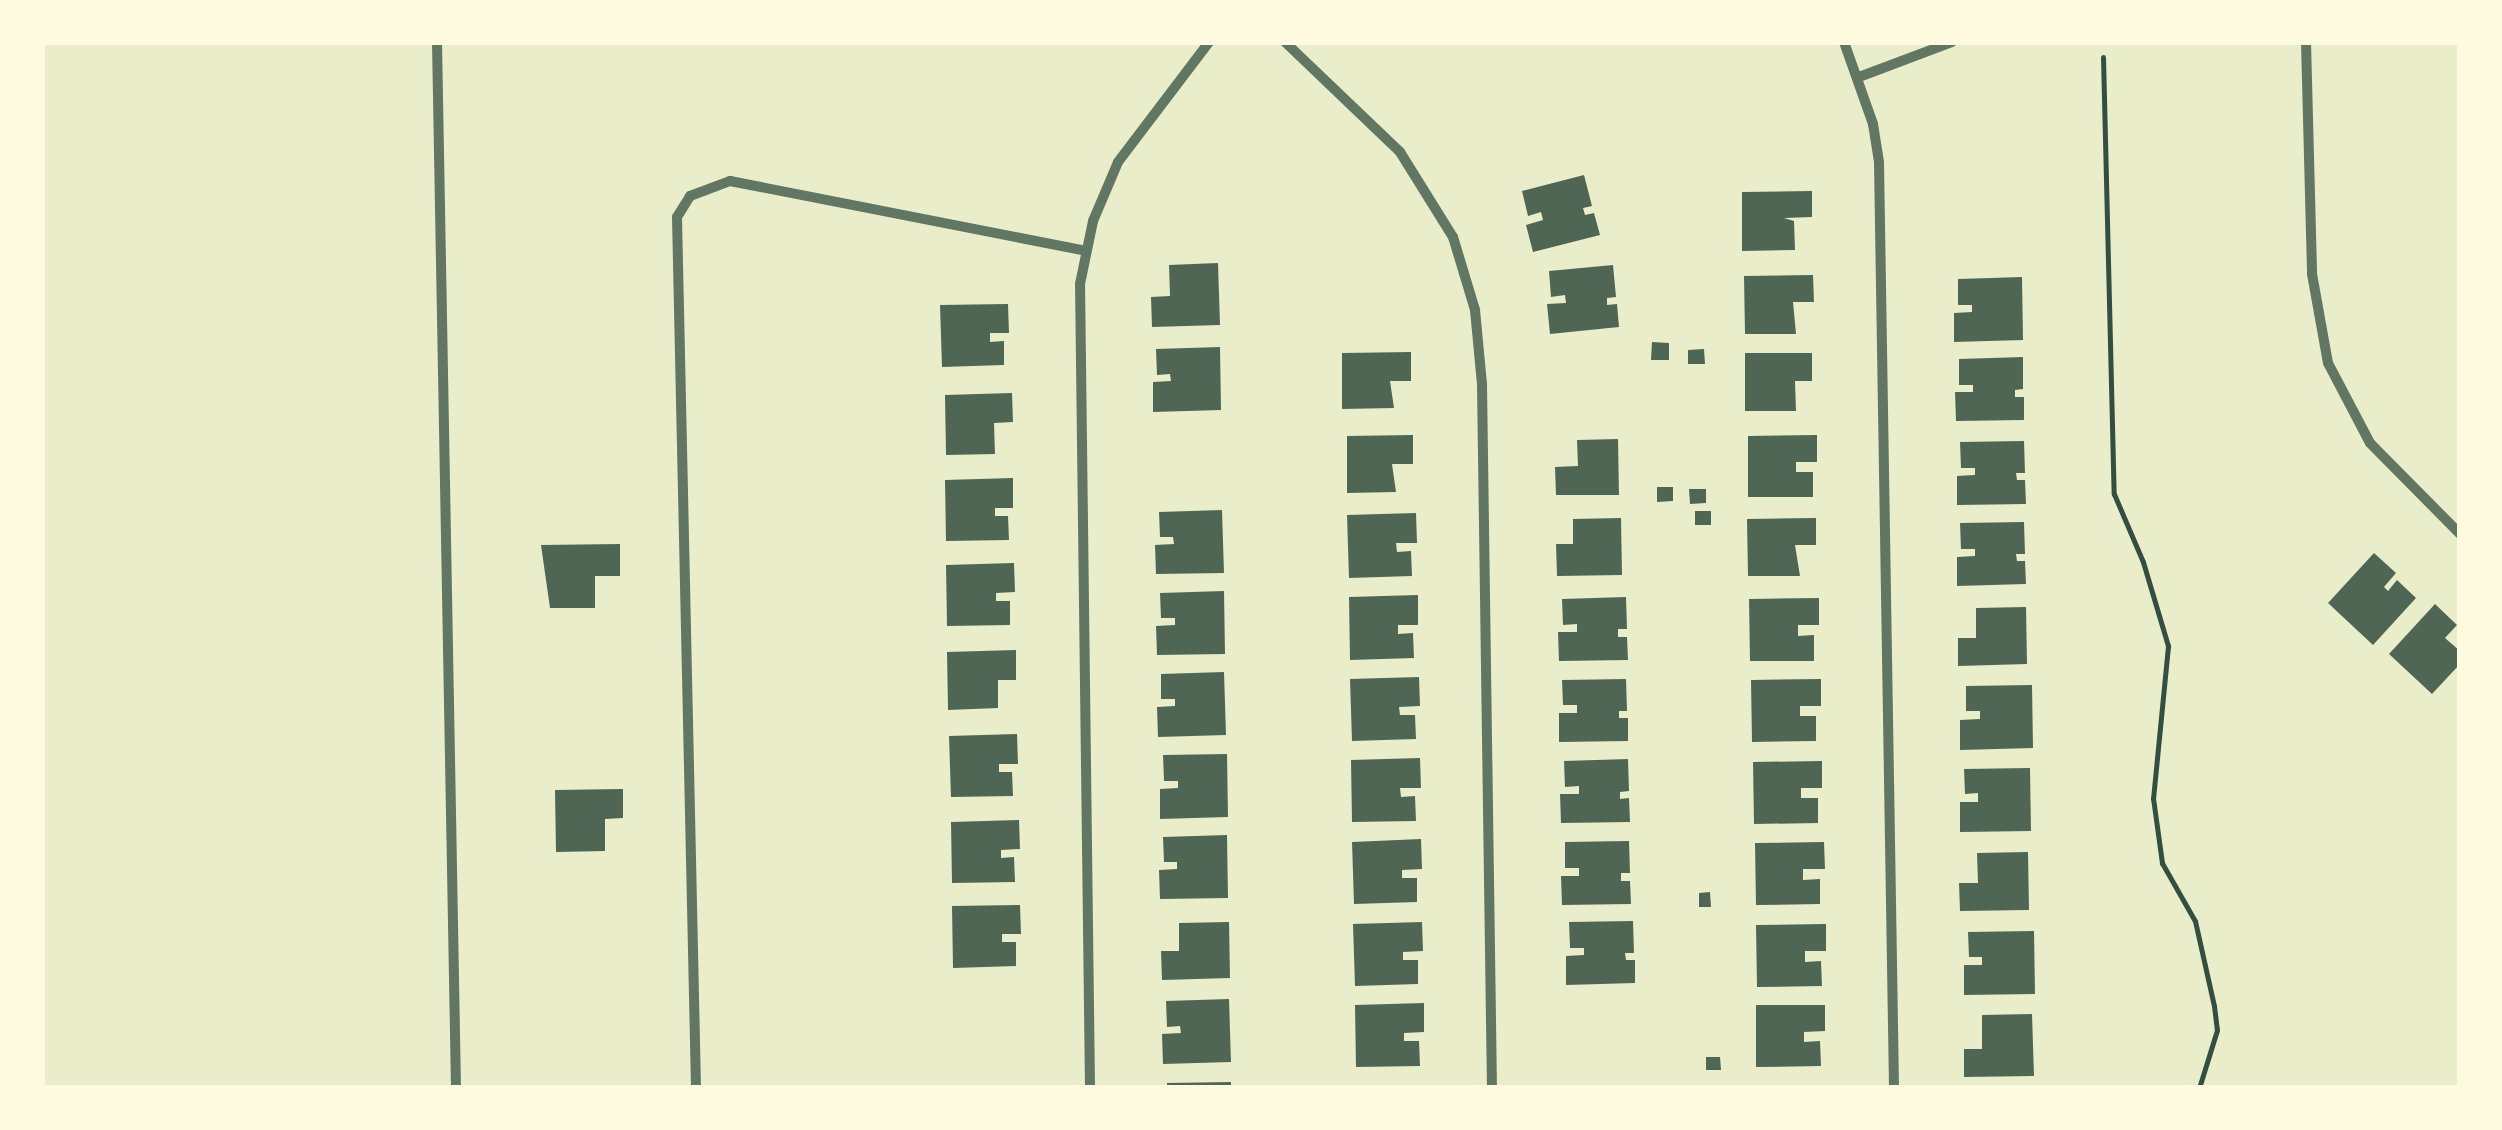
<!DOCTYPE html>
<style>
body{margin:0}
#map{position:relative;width:2502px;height:1130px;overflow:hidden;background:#e9edc9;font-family:"Sofia Sans Condensed",sans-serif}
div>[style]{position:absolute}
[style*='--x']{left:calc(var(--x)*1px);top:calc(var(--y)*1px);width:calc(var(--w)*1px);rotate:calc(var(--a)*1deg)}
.building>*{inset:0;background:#4f6655}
.path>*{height:5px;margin:-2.5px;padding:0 2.5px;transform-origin:2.5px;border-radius:2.5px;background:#344e41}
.minor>*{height:10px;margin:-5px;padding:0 5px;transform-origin:5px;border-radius:5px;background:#617663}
span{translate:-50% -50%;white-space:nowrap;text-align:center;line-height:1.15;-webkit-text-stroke:8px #fefae0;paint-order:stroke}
.frame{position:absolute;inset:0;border:45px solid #fefae0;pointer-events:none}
</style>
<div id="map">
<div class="building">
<i style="clip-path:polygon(1584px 175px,1592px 206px,1583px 208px,1585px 215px,1594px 213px,1600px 235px,1533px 252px,1526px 225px,1543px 220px,1541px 212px,1528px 216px,1522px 191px)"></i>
<i style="clip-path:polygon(1812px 191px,1812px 217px,1784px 218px,1794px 221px,1795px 250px,1742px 251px,1742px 192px)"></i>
<i style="clip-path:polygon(1218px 263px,1220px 325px,1152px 327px,1151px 297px,1170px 296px,1169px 265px)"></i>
<i style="clip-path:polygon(1613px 265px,1616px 297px,1607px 298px,1607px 305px,1617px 304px,1619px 327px,1550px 334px,1547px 304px,1566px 303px,1565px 295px,1551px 297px,1549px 271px)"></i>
<i style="clip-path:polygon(1813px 275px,1814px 302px,1793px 302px,1796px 334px,1745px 334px,1744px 276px)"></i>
<i style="clip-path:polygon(2022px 277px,2023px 340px,1954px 342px,1954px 313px,1972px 312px,1972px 305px,1958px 305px,1958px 279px)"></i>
<i style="clip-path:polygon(1008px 304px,1009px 333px,990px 333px,990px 342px,1004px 341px,1004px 365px,942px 367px,940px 305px)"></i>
<i style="clip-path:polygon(1652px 342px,1669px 343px,1669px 360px,1651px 360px)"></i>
<i style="clip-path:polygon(1220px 347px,1221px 410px,1153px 412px,1153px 382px,1171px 381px,1170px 374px,1157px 375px,1156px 349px)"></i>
<i style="clip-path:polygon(1704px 349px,1705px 364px,1688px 364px,1688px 350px)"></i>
<i style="clip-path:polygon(1411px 352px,1411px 381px,1390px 381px,1394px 408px,1342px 409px,1342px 353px)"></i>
<i style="clip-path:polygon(1745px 353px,1812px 353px,1812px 381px,1795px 381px,1796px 411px,1745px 411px)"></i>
<i style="clip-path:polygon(2023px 357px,2023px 389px,2015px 390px,2015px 397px,2024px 397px,2024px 420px,1956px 421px,1955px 392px,1973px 392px,1973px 385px,1959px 385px,1959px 359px)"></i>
<i style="clip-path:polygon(1012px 393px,1013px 422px,994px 423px,995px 454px,946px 455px,945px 395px)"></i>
<i style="clip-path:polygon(1413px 435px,1413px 464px,1392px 464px,1396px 492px,1347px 493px,1347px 436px)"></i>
<i style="clip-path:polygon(1817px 435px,1817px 462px,1796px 462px,1796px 472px,1813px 472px,1813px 497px,1748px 497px,1748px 436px)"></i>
<i style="clip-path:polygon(1618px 439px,1619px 495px,1556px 495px,1555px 467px,1578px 466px,1577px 440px)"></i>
<i style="clip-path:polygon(2024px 441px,2025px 473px,2016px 473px,2017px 480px,2025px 480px,2026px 504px,1957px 505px,1957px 476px,1975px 475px,1975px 468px,1961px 468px,1960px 442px)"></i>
<i style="clip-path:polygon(1013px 478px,1013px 508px,995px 508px,995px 516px,1008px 516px,1009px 540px,946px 541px,945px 480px)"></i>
<i style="clip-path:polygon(1657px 487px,1673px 487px,1673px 501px,1657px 502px)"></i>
<i style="clip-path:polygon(1689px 489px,1706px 489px,1706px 503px,1690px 504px)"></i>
<i style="clip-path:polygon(1222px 510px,1224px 573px,1156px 574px,1155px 545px,1174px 544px,1173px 537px,1160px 537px,1159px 512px)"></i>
<i style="clip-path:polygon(1695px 511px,1711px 511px,1711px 525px,1695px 525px)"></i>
<i style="clip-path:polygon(1416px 513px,1417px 543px,1396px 543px,1397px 552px,1411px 551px,1412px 576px,1349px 578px,1347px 515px)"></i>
<i style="clip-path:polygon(1621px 518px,1622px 575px,1557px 576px,1556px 544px,1573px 544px,1573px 519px)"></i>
<i style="clip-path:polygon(1816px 518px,1816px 545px,1795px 545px,1800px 576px,1748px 576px,1747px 519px)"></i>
<i style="clip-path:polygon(2024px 522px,2025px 554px,2016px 554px,2017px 561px,2025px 561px,2026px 584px,1957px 586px,1957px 557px,1975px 556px,1975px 549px,1961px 549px,1960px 523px)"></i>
<i style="clip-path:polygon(620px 544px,620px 576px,595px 576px,595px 608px,550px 608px,541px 545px)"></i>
<i style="clip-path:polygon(2374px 553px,2396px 573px,2384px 587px,2388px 591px,2397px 580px,2416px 598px,2373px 645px,2328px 603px)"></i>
<i style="clip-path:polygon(1014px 563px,1015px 592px,996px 593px,996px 601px,1010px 601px,1010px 625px,947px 626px,946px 565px)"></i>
<i style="clip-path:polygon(1224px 591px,1225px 654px,1157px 655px,1156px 626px,1175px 625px,1175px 618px,1161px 618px,1160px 593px)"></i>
<i style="clip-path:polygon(1418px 595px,1418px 625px,1398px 625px,1398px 634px,1413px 633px,1414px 658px,1350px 660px,1349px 597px)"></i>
<i style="clip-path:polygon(1626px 597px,1627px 629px,1618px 629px,1618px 637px,1627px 637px,1628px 660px,1559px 661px,1558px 632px,1577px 632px,1577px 624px,1563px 625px,1562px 599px)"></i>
<i style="clip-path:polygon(1819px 598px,1819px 625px,1798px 625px,1798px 636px,1814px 635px,1814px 661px,1750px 661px,1749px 599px)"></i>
<i style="clip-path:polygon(2435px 604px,2457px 625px,2445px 638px,2460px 651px,2460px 664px,2432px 694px,2389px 654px)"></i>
<i style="clip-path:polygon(2026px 607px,2027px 664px,1958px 666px,1958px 638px,1976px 638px,1976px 608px)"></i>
<i style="clip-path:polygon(1016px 650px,1016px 680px,998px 680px,998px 708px,948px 710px,947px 652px)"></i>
<i style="clip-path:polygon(1224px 672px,1226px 735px,1158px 737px,1157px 707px,1175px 706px,1175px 699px,1161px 699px,1161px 674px)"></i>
<i style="clip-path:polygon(1419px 677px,1420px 706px,1399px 707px,1400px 715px,1415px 715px,1416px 739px,1352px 741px,1350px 679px)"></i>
<i style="clip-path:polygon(1626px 679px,1627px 711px,1619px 711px,1619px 718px,1628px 718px,1628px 741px,1559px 742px,1559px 713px,1577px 713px,1577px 705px,1563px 705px,1562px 680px)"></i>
<i style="clip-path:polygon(1821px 679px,1821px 706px,1800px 706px,1800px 716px,1816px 716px,1816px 741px,1752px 742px,1751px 680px)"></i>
<i style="clip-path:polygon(2032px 685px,2033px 748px,1960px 750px,1960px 720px,1980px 719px,1980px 711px,1966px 711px,1966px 686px)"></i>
<i style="clip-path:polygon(1017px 734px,1018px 764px,999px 764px,999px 772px,1012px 772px,1013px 796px,951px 797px,949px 736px)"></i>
<i style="clip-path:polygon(1227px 754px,1228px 817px,1160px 819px,1160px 789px,1178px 788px,1178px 781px,1164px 781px,1163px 755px)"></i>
<i style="clip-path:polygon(1420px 758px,1421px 788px,1400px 788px,1401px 797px,1415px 796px,1416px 821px,1352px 822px,1351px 760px)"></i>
<i style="clip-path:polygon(1628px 759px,1629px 791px,1620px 792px,1620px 799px,1629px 798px,1630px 822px,1561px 823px,1560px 794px,1579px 794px,1579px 786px,1565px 787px,1564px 761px)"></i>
<i style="clip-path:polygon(1822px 761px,1822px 788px,1801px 788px,1801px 798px,1818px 798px,1818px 823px,1754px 824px,1753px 762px)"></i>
<i style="clip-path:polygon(2030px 768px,2031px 831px,1960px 832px,1960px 802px,1978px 802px,1978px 793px,1965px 794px,1964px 769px)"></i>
<i style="clip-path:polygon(623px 789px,623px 818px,605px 819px,605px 851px,556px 852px,555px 790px)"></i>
<i style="clip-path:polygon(1019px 820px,1020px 849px,1001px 850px,1001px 858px,1014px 857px,1015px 882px,952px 883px,951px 822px)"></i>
<i style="clip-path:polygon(1227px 835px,1228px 898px,1160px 899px,1159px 870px,1177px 869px,1177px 862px,1164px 862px,1163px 837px)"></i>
<i style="clip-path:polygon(1421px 839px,1422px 869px,1402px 870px,1402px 878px,1417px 878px,1417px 902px,1354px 904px,1352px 842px)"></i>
<i style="clip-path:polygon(1629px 841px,1630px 873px,1621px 873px,1621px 881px,1630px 881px,1631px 904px,1562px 905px,1561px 876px,1579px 876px,1579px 868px,1565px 868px,1565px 842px)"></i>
<i style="clip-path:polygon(1824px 842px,1825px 869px,1803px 869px,1803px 880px,1820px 879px,1820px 904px,1756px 905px,1755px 843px)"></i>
<i style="clip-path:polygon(2028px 852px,2029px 910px,1960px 911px,1959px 883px,1978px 883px,1977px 853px)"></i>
<i style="clip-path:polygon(1710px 892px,1711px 907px,1699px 907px,1699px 893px)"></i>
<i style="clip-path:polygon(1020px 905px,1021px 934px,1002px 934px,1002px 942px,1016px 942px,1016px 966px,953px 968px,952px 906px)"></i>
<i style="clip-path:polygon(1633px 921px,1634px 953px,1625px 953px,1626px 960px,1635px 960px,1635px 983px,1566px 985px,1566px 956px,1584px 955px,1584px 948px,1570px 948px,1569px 922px)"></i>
<i style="clip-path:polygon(1229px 922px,1230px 978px,1162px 980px,1161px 951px,1179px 951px,1179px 923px)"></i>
<i style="clip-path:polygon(1422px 922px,1423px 951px,1403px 952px,1403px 960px,1418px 960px,1418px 984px,1355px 986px,1353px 924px)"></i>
<i style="clip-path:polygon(1826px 924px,1826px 951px,1805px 951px,1805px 962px,1821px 961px,1822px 986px,1757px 987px,1756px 925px)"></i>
<i style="clip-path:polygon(2034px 931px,2035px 994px,1964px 995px,1964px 965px,1982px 965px,1982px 957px,1969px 957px,1968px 932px)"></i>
<i style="clip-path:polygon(1229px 999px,1231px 1062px,1163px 1064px,1162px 1034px,1181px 1033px,1180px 1026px,1167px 1027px,1166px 1001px)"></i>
<i style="clip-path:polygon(1424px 1003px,1424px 1032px,1404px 1033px,1404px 1041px,1419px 1041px,1420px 1066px,1356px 1067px,1355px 1005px)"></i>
<i style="clip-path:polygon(1756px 1005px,1825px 1005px,1825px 1031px,1804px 1032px,1804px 1042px,1820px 1041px,1821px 1066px,1756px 1067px)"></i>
<i style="clip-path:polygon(2032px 1014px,2034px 1076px,1964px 1077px,1964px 1049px,1982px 1049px,1982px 1015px)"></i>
<i style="clip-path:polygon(1706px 1057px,1720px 1057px,1721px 1070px,1706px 1070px)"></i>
<i style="clip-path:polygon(1231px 1082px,1231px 1088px,1167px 1088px,1167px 1083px)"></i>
</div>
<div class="path">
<i style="--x:2103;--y:57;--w:437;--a:88.6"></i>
<i style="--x:2114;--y:494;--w:74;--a:66.9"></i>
<i style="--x:2143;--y:562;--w:88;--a:73.4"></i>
<i style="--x:2168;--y:646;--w:153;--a:95.6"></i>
<i style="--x:2153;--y:798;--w:66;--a:82.1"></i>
<i style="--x:2162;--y:863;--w:67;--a:60.4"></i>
<i style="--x:2195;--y:921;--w:87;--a:77.4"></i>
<i style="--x:2214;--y:1006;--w:24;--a:83"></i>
<i style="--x:2217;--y:1030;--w:61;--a:107.2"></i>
</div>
<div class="minor">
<i style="--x:437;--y:42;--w:1046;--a:88.96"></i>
<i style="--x:1285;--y:42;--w:159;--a:43.7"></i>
<i style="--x:1400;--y:152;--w:100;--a:58.1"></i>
<i style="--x:1453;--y:237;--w:76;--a:73.2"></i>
<i style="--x:1475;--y:310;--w:74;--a:84.6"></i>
<i style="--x:1482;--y:384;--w:704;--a:89.19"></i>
<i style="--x:1844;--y:42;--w:87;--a:70.5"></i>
<i style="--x:1873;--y:124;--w:39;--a:81"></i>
<i style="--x:1879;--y:163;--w:925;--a:89.07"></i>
<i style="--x:2306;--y:42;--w:232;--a:88.5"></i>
<i style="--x:2312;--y:274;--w:90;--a:79.8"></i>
<i style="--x:2328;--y:363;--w:90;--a:62.3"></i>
<i style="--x:2370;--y:443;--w:128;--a:45.3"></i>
<i style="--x:1859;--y:77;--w:99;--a:-20.6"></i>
<i style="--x:696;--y:1088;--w:871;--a:-91.25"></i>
<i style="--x:677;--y:217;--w:25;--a:-58"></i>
<i style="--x:690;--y:196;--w:43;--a:-20.6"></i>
<i style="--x:730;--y:181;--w:363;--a:11.1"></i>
<i style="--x:1090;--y:1088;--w:804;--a:-90.71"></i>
<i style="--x:1080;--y:284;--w:64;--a:-78.3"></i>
<i style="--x:1093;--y:221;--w:64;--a:-67"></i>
<i style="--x:1118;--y:162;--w:151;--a:-52.8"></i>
</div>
<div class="frame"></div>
</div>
